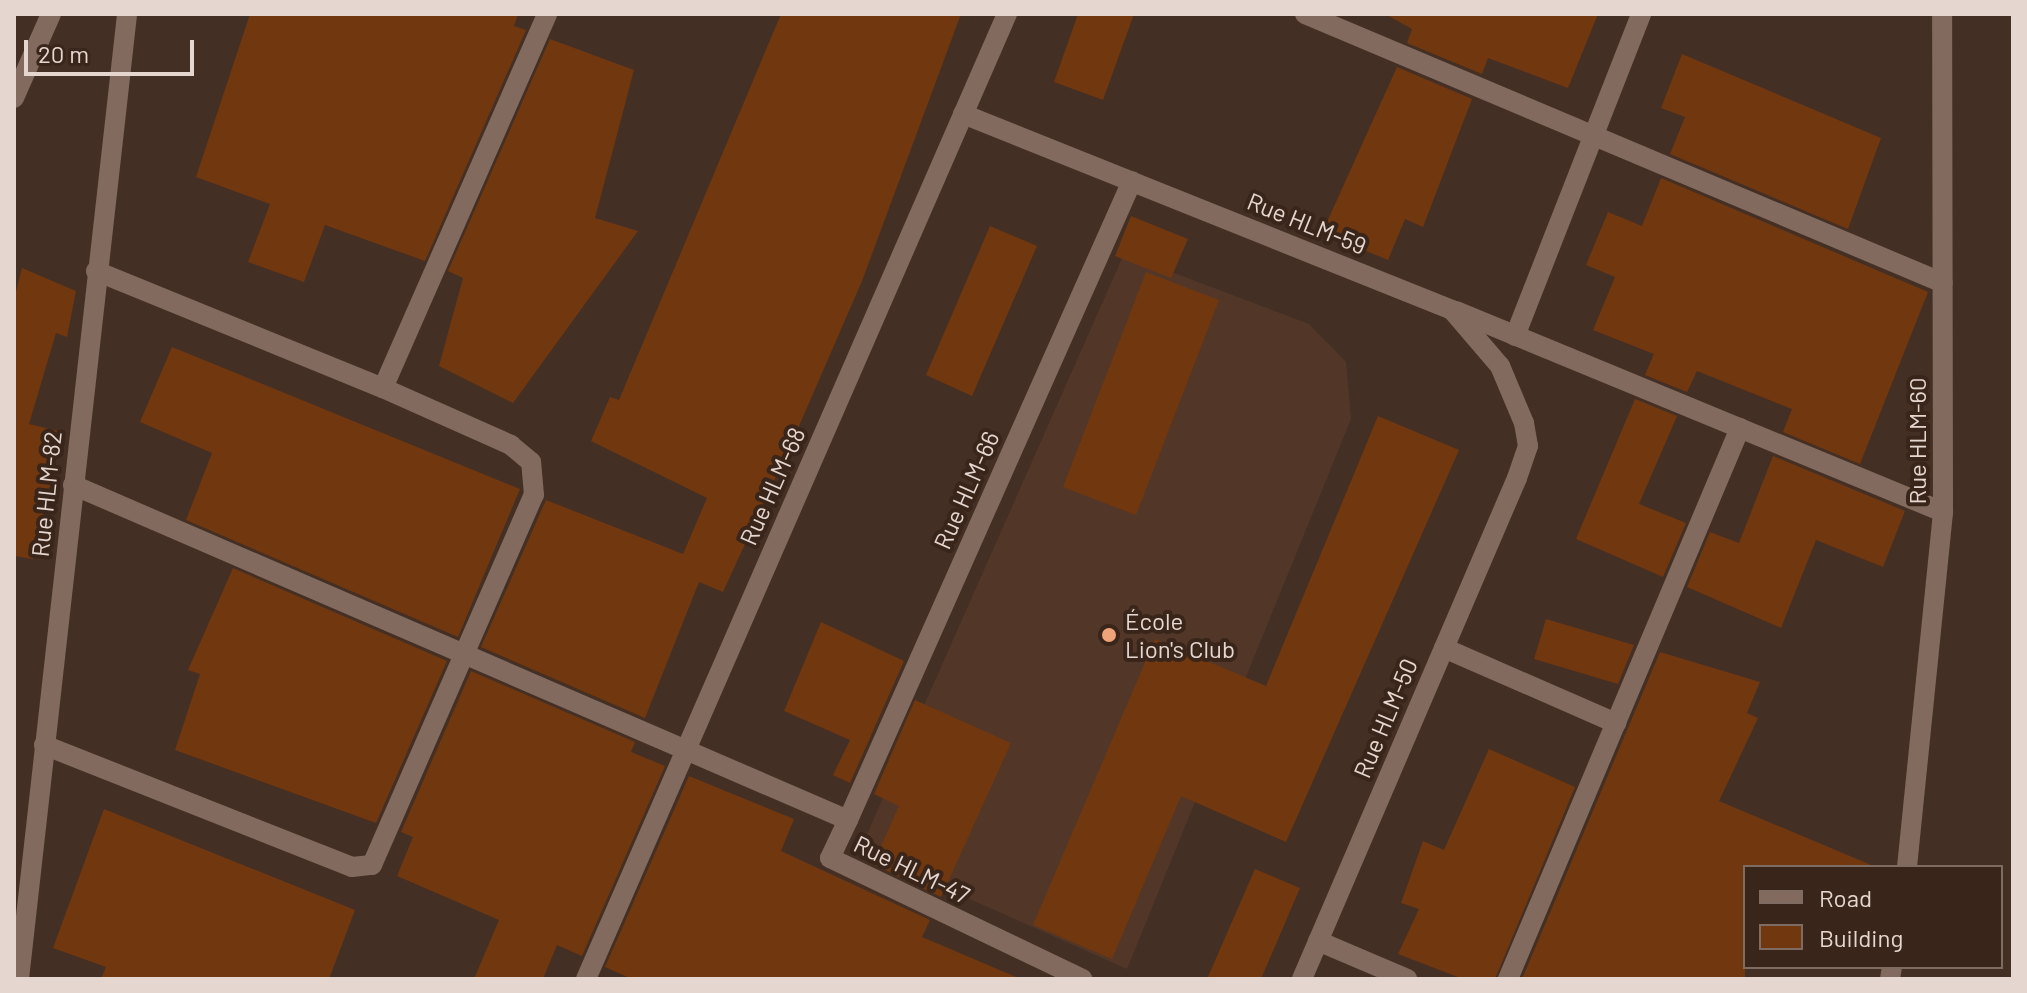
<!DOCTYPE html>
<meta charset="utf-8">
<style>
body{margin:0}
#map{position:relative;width:2027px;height:993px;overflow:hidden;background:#442f24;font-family:Barlow,sans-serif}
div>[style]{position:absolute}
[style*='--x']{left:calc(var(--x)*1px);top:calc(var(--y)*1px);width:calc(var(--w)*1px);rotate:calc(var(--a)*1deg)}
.built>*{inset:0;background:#523728}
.building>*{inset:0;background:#71370f}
.minor>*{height:20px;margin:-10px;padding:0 10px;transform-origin:10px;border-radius:10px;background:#826a5e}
.dots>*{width:22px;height:22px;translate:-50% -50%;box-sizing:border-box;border:4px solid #39251a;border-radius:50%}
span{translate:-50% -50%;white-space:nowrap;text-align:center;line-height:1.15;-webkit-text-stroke:8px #39251a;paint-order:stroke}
.street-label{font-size:24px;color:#e5d7d0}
.poi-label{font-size:24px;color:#e5d7d0}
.left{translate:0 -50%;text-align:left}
.frame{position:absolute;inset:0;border:16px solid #e5d7d0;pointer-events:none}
.legend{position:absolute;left:1743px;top:865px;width:260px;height:104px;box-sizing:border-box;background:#39251a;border:2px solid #7e6c63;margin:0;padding:10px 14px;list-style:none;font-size:24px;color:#e5d7d0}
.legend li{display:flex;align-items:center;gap:16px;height:40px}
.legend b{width:40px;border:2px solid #7e6c63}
.scale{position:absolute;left:24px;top:40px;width:170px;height:36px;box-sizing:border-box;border:4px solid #e5d7d0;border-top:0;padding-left:10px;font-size:24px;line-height:28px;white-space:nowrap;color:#e5d7d0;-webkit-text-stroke:6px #39251a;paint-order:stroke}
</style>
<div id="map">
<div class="built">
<i style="clip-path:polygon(1124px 254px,1309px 324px,1346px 362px,1351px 419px,1127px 969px,860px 850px)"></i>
</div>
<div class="building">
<i style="clip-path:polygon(250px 14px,518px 14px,514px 26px,526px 30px,425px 261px,325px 225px,304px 282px,248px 262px,270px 204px,196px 177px)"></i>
<i style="clip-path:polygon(781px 14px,961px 14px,862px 281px,799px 426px,723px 592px,699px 582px,645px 718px,481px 647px,546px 500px,683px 554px,707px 498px,591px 441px,610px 397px,619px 400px)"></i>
<i style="clip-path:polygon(1078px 14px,1134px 14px,1103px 100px,1054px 82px)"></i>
<i style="clip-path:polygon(1385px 14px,1598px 14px,1568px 88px,1488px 58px,1482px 74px,1407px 43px,1412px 29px)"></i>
<i style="clip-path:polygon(550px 39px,634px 70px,595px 218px,638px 231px,513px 403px,439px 366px,463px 278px,448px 271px)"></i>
<i style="clip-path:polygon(1682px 54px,1881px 138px,1848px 229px,1670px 154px,1685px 117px,1661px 108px)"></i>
<i style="clip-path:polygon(1397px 67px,1472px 99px,1423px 227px,1405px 219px,1388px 260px,1322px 233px)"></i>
<i style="clip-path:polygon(1661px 178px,1928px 292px,1860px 464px,1783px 432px,1792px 409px,1697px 371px,1687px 392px,1645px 375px,1654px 354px,1593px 330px,1615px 277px,1586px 265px,1608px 212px,1642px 226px)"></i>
<i style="clip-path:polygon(1131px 216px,1188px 239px,1171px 278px,1115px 256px)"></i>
<i style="clip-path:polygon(990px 226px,1037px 246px,972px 396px,926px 375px)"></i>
<i style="clip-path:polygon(22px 268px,76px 291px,67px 337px,56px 333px,29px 424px,62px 432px,33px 559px,14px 556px,14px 299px)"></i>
<i style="clip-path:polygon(1146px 272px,1219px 300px,1136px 515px,1063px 487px)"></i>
<i style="clip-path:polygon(172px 347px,520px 489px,458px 637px,186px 520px,212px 453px,140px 422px)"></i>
<i style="clip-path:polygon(1635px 399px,1677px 416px,1639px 504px,1686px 523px,1663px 577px,1576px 539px)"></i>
<i style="clip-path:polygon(1378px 416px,1459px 450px,1286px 842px,1181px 796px,1112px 959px,1033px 925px,1155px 639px,1266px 686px)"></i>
<i style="clip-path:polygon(1773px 456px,1905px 511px,1883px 567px,1816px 540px,1781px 628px,1687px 587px,1710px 532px,1739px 543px)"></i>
<i style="clip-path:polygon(233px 568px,447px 661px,376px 823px,175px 750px,200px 674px,188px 670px)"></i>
<i style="clip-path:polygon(1546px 619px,1634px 645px,1618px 684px,1534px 659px)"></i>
<i style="clip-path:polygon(821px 622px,904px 661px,850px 783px,833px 775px,850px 740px,784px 711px)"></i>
<i style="clip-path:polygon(1660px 652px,1760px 682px,1747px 713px,1758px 718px,1719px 801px,1876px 867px,1745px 867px,1745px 979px,1522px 979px)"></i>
<i style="clip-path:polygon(471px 671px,635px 742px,631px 752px,665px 766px,582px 956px,557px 945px,543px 979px,474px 979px,499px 920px,397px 876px,413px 837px,401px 832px)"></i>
<i style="clip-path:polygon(915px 700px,1011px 743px,941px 897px,873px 864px,899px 806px,874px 794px)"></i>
<i style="clip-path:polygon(1489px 749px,1575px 787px,1495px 979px,1463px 979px,1398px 954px,1419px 909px,1401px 903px,1423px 841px,1444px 850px)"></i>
<i style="clip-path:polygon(689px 776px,794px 819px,781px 851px,930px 920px,922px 937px,1021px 979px,632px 979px,605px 967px)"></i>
<i style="clip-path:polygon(104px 809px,355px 910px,329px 979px,101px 979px,106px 967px,53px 948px)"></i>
<i style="clip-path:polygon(1255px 869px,1300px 888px,1261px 979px,1207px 979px)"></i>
</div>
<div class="minor">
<i style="--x:1305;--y:14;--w:692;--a:22.86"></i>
<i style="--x:14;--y:98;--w:92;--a:-66.2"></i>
<i style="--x:963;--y:114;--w:527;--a:21.84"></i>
<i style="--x:1452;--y:310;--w:74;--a:49.4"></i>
<i style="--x:1500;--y:366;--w:62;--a:67.2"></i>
<i style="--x:1524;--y:423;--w:23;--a:80"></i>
<i style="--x:1528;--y:446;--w:34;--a:109"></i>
<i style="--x:1517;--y:478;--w:545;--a:113.23"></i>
<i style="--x:96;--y:271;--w:310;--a:22.2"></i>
<i style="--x:383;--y:388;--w:408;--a:-66.3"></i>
<i style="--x:1456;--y:311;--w:527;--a:22.43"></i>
<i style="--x:1515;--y:336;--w:346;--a:-68.6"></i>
<i style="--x:73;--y:485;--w:844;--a:23.38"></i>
<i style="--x:848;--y:820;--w:42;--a:115.3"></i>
<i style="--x:830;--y:858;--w:280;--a:25.6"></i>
<i style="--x:1444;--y:648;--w:188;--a:23.6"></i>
<i style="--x:44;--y:745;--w:331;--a:21.6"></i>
<i style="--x:352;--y:867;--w:20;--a:-6"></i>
<i style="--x:372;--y:865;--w:404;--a:-66.4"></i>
<i style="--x:534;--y:495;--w:33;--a:-95"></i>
<i style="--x:531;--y:462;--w:26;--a:-140"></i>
<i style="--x:511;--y:445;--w:140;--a:-156"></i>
<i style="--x:848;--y:820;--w:699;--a:-66.04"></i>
<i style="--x:1907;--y:867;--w:357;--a:-84.2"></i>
<i style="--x:1943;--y:512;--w:498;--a:-90.1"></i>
<i style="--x:1318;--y:941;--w:97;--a:23.1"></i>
<i style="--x:19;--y:979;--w:971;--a:-83.61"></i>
<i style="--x:586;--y:979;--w:1053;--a:-66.43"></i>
<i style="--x:1508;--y:979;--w:598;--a:-67.17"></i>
<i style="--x:1890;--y:979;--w:12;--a:-81"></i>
</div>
<div class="dots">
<i style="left:1109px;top:635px;background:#efa378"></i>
</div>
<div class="street-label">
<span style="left:1307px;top:223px;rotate:22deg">Rue HLM-59</span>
<span style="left:1917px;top:441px;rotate:-90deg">Rue HLM-60</span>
<span style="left:772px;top:486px;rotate:-66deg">Rue HLM-68</span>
<span style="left:966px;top:490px;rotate:-66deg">Rue HLM-66</span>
<span style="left:46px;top:494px;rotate:-84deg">Rue HLM-82</span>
<span style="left:1385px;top:718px;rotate:-67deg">Rue HLM-50</span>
<span style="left:912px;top:869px;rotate:26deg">Rue HLM-47</span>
</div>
<div class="poi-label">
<span class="left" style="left:1125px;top:635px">École<br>Lion's Club</span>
</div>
<div class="frame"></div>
<ul class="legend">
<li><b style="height:10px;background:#826a5e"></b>Road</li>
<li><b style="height:22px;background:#71370f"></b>Building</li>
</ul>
<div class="scale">20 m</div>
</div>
